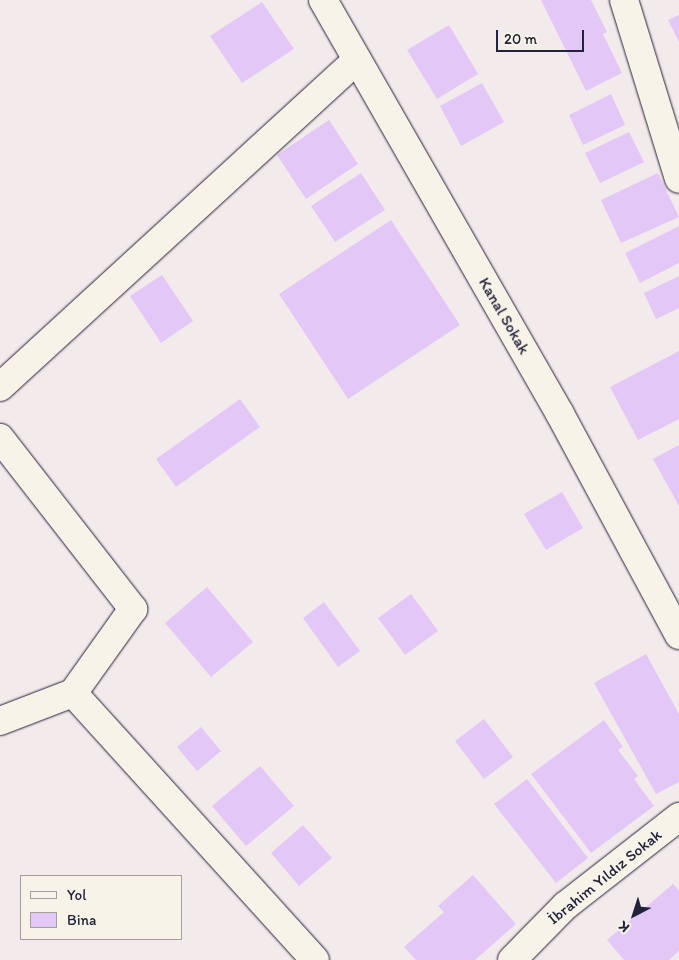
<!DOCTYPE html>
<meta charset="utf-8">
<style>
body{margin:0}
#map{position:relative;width:679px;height:960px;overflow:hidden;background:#f3eaeb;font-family:Itim,sans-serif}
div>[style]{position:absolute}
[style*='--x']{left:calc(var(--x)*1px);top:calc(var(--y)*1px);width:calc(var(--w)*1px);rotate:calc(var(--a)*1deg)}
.building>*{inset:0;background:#e3c8f7}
.roads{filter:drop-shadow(0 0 1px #22223b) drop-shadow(0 0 1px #22223b)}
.minor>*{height:28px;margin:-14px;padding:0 14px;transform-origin:14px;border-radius:14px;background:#f7f3e8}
.tertiary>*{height:28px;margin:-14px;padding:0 14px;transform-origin:14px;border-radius:14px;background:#f7f3e8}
span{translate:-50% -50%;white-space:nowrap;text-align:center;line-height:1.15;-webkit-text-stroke:5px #f7f3e8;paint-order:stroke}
.street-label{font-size:16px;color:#22223b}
.legend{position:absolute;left:20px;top:875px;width:162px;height:65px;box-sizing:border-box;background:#f7f3e8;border:1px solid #a29fa3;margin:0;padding:6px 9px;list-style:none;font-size:15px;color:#22223b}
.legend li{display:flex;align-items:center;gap:10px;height:25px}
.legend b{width:25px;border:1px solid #a29fa3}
.north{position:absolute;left:609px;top:890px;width:50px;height:50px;-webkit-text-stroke:4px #f7f3e8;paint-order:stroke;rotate:220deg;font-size:14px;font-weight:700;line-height:20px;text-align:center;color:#22223b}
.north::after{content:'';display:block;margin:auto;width:18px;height:22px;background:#22223b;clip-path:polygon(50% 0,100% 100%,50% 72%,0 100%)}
.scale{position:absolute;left:496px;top:30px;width:88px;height:22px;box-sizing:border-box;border:2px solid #22223b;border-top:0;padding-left:6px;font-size:15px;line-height:18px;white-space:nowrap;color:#22223b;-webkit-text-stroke:4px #f7f3e8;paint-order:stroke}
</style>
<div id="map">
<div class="building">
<i style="clip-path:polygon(541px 0,591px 0,607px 32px,603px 34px,622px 73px,586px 91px)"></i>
<i style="clip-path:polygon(262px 2px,294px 49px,242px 83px,210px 36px)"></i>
<i style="clip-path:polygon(679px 15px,679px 42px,668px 20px)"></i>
<i style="clip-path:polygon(449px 25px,478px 74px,437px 99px,407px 50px)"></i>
<i style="clip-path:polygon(482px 83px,504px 122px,461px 146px,440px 106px)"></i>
<i style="clip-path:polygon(611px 94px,625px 125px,583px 145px,569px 115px)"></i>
<i style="clip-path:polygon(329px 120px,358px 164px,306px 199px,277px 155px)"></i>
<i style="clip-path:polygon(629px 132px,644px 162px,600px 183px,585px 153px)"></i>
<i style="clip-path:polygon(361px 173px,385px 210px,335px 242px,311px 206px)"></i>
<i style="clip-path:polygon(658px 173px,679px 217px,621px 243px,601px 200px)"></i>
<i style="clip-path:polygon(391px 220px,460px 325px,348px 399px,279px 294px)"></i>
<i style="clip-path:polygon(679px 226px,679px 263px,640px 283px,625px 253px)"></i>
<i style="clip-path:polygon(162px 275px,193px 321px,161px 343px,130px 296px)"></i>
<i style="clip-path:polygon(679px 276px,679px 308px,656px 319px,644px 293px)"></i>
<i style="clip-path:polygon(679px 351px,679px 419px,638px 440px,610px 387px)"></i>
<i style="clip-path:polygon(240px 399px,260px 427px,176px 487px,156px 459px)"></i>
<i style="clip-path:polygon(679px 445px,679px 506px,653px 459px)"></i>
<i style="clip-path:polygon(562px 492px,583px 528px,546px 550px,524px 514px)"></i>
<i style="clip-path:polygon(207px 587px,253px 642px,211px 677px,165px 623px)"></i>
<i style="clip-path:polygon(411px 594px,438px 631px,405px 655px,378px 618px)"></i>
<i style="clip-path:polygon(324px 602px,360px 651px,338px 667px,303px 618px)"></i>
<i style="clip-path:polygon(646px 654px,679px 714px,679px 782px,656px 794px,594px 683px)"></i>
<i style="clip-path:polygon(484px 719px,513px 757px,484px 779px,455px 741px)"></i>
<i style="clip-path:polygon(604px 720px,623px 747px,618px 750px,638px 776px,634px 779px,654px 806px,591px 853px,531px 774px)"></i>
<i style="clip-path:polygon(201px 727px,221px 751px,197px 771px,177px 747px)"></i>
<i style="clip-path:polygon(260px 766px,294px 806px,246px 846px,212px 806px)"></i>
<i style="clip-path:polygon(527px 779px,588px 858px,556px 883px,494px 804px)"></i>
<i style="clip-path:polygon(303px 825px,332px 858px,299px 886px,271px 853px)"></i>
<i style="clip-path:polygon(473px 875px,516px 924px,475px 960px,416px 960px,404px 947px,444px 912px,438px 906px)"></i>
<i style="clip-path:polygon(673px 884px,679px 891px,679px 951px,669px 960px,624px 960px,607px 940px)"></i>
</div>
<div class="roads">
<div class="minor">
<i style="--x:323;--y:0;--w:477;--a:60.2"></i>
<i style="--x:560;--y:414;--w:251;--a:61.7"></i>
<i style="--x:0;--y:387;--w:484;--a:-42.5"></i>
<i style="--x:0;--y:438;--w:217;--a:52.1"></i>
<i style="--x:133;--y:609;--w:103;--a:125.5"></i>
<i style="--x:0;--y:721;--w:78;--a:-21"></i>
<i style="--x:73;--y:693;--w:360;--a:47.8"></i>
</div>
<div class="tertiary">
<i style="--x:624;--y:0;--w:187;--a:72.9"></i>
<i style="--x:512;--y:960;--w:76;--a:-45.5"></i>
<i style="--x:565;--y:906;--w:145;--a:-38"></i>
</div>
</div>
<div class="street-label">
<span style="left:504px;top:316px;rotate:60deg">Kanal Sokak</span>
<span style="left:605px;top:877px;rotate:-39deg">İbrahim Yıldız Sokak</span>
</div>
<ul class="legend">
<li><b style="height:6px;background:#f7f3e8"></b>Yol</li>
<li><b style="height:14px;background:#e3c8f7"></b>Bina</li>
</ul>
<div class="north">K</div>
<div class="scale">20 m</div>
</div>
